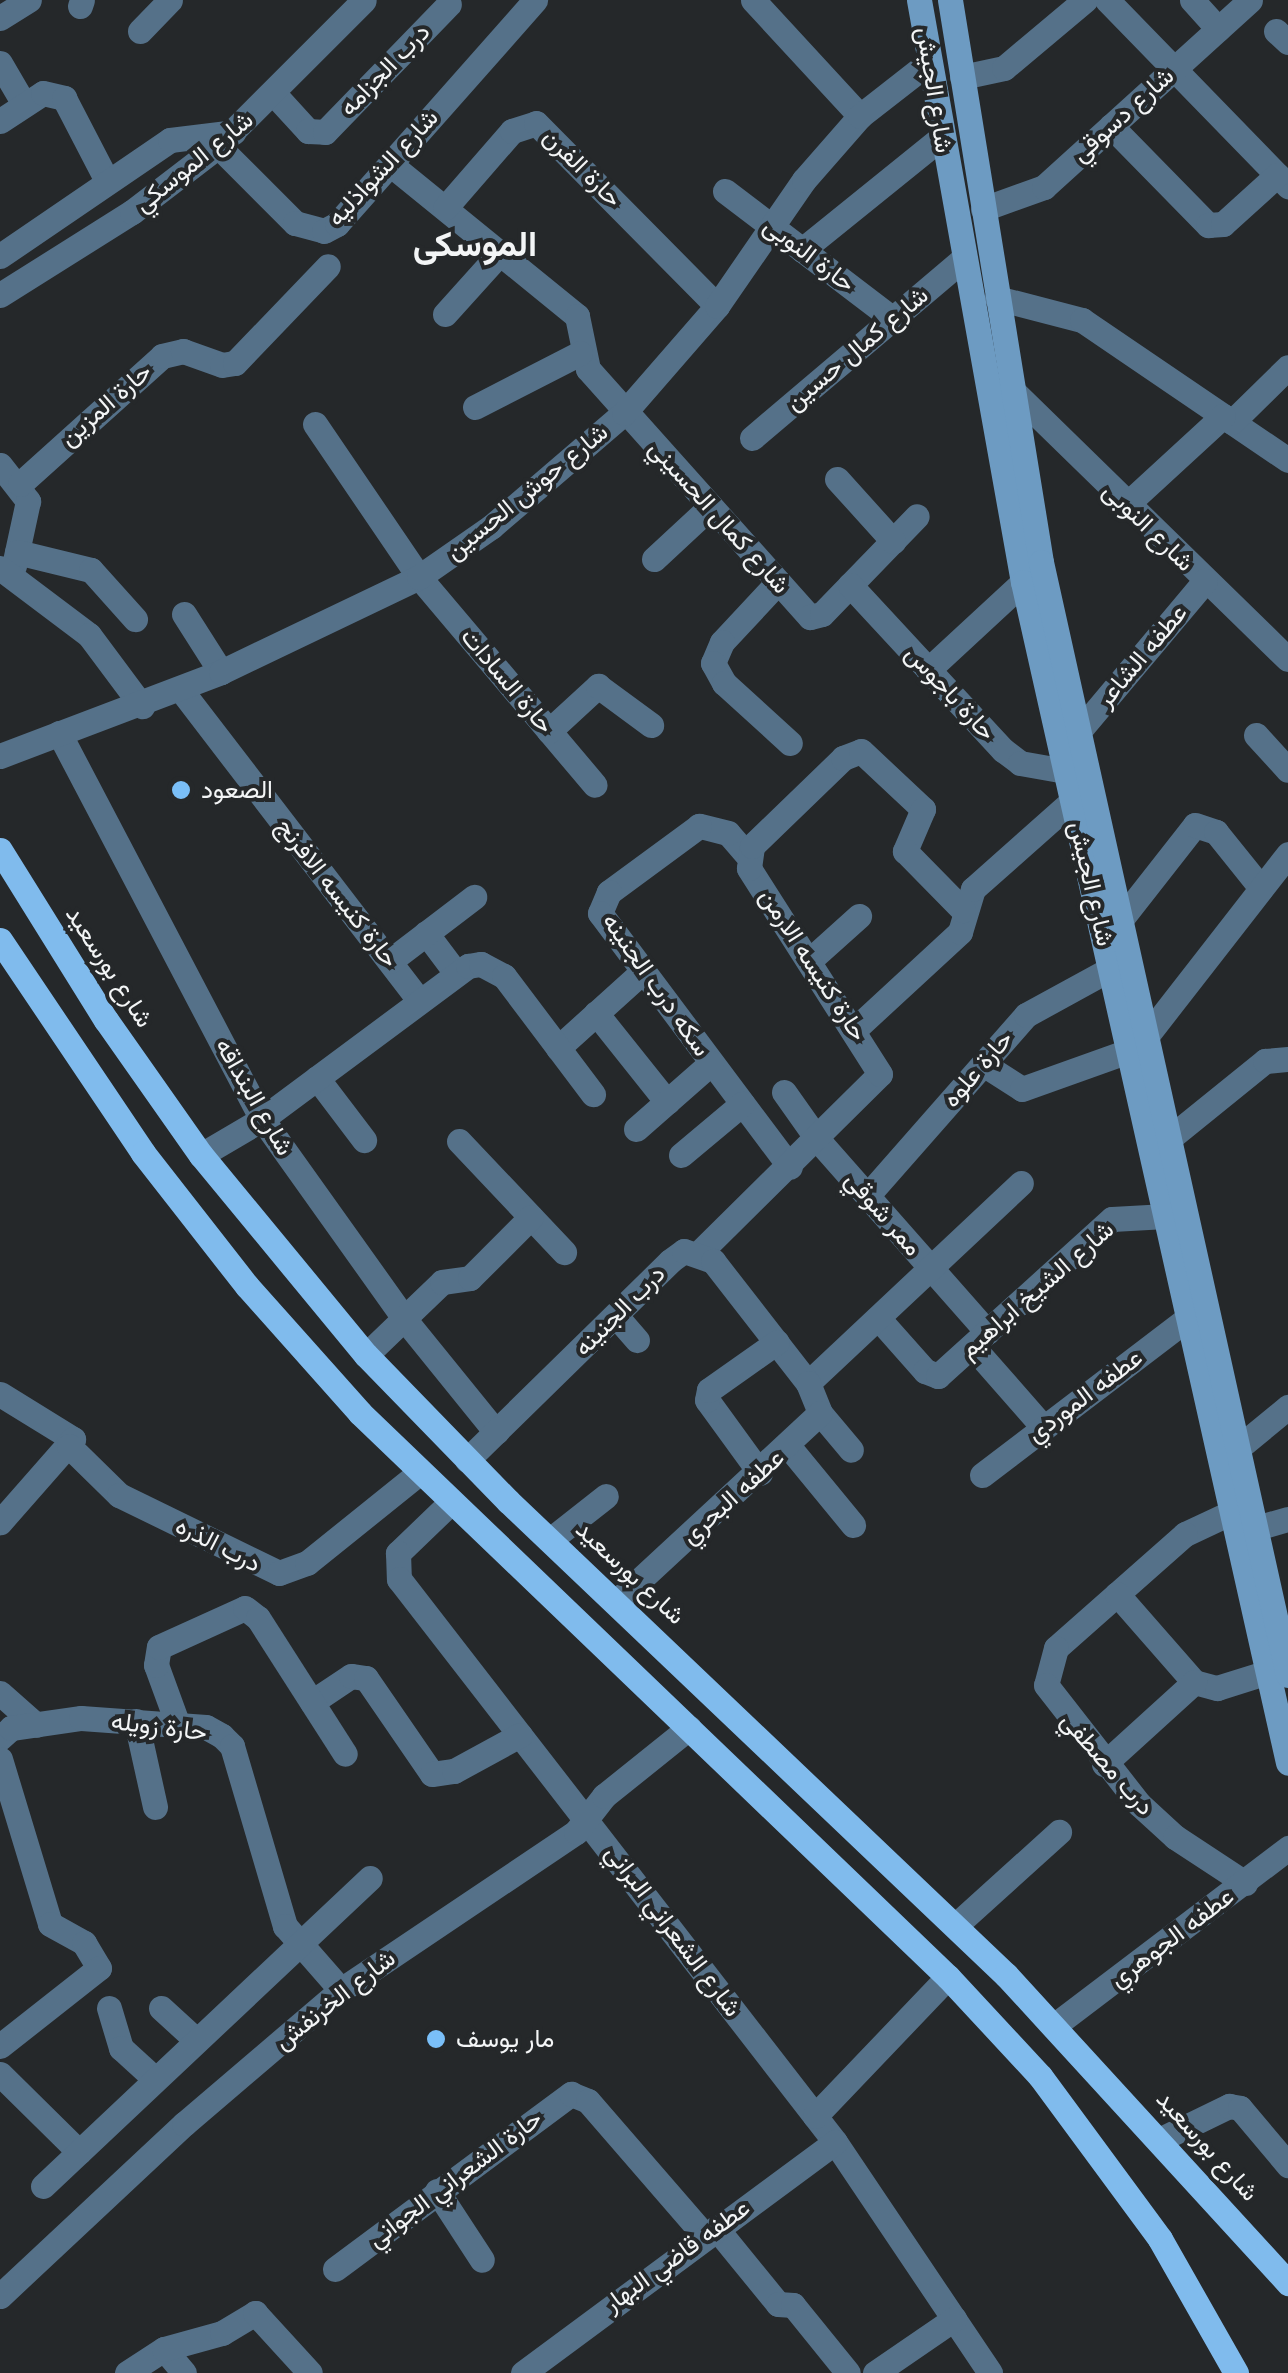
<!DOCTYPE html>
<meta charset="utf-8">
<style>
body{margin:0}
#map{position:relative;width:1288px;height:2373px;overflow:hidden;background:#25282a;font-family:Poppins,Vazirmatn,sans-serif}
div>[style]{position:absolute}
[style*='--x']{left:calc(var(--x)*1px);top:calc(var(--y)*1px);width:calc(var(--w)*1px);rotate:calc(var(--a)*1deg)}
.minor>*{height:25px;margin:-12.5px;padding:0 12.5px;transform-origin:12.5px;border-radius:12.5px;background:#557189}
.secondary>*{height:25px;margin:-12.5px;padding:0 12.5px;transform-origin:12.5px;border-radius:12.5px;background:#6d9bc2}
.primary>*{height:25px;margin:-12.5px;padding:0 12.5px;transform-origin:12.5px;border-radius:12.5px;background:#80bbed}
.dots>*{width:28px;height:28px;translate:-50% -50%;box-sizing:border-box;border:5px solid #25282a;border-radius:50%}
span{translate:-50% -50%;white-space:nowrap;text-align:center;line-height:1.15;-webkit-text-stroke:8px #25282a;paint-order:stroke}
.street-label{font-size:25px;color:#f3f5f6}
.poi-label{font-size:25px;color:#f3f5f6}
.left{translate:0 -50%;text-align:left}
.district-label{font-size:35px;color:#f3f5f6;font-weight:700}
</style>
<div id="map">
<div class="minor">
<i style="--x:753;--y:0;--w:158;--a:47.3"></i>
<i style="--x:1107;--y:0;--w:260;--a:45.8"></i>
<i style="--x:1192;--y:0;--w:39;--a:48"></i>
<i style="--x:80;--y:6;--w:6;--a:-72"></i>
<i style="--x:0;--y:18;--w:34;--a:-32"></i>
<i style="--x:140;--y:31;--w:43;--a:-45.9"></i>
<i style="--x:1276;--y:31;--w:16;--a:43"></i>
<i style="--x:0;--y:63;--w:48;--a:59.7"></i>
<i style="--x:962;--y:77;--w:43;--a:-12.1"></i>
<i style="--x:1004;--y:68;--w:106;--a:-40"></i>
<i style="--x:275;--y:95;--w:49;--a:47.5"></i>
<i style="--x:308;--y:131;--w:17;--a:3"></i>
<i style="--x:325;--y:132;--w:178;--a:-45.9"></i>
<i style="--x:0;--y:121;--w:51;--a:-33.1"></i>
<i style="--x:43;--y:93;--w:22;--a:13"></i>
<i style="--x:64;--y:98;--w:93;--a:62.6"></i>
<i style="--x:1111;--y:126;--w:139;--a:45.6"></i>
<i style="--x:1208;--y:225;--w:15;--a:-4"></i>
<i style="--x:1223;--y:224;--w:73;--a:-42.2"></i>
<i style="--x:218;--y:146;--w:109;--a:45"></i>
<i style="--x:295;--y:223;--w:30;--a:15"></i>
<i style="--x:324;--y:231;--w:15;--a:-28"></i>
<i style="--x:337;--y:224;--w:299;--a:-48.5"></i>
<i style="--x:390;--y:164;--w:241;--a:39.1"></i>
<i style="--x:577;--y:316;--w:54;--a:78.3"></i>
<i style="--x:588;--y:369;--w:333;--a:48.2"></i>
<i style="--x:810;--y:617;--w:12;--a:-14"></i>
<i style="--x:822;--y:614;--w:136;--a:-45.9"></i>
<i style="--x:725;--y:191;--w:211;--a:37.3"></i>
<i style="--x:445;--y:208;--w:102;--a:-49"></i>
<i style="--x:512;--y:131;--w:25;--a:-18"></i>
<i style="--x:536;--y:123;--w:257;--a:45.3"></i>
<i style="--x:983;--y:209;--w:65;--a:-19.8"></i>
<i style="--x:1044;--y:187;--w:278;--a:-42.2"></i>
<i style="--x:802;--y:250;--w:179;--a:-38.9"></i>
<i style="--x:0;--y:256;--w:206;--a:-34.3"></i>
<i style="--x:170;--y:140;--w:64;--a:-7.1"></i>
<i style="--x:0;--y:295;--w:156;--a:-32.2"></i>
<i style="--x:132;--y:212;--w:108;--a:-37.5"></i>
<i style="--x:218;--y:146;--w:206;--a:-45"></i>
<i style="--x:997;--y:298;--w:88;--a:14.5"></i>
<i style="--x:1082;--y:320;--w:249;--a:34.2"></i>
<i style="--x:445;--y:314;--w:82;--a:-48"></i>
<i style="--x:1012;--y:390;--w:385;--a:44.3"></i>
<i style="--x:475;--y:407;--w:118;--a:-27.2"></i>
<i style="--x:1232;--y:422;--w:78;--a:-44.5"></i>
<i style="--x:315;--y:424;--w:185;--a:55.8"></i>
<i style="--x:419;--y:577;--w:272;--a:49.8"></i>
<i style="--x:752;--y:438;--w:275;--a:-40.3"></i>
<i style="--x:0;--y:465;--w:46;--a:52.1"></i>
<i style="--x:28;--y:501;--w:66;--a:102.2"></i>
<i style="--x:837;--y:479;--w:84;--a:47.9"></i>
<i style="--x:20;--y:484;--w:191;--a:-42"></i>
<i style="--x:162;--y:356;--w:22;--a:-13"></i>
<i style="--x:183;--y:351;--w:41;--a:19.7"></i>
<i style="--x:222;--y:365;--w:13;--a:-9"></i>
<i style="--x:235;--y:363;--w:134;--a:-46.2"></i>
<i style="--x:1125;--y:506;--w:133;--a:-42.6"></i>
<i style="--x:17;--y:552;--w:76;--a:13.7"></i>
<i style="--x:91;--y:570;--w:66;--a:48.1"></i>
<i style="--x:654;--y:559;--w:76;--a:-42.9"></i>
<i style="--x:0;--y:568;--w:111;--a:37"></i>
<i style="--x:89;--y:635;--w:89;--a:53.3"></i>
<i style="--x:778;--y:582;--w:82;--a:133"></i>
<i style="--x:722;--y:642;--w:23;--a:113"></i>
<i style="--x:713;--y:663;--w:23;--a:61"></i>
<i style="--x:724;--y:683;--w:89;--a:42.3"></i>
<i style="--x:850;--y:585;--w:225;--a:47.2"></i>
<i style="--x:1003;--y:750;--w:21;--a:37"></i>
<i style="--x:1020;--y:763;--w:46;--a:10.1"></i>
<i style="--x:184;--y:614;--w:69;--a:57.5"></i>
<i style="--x:928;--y:670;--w:129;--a:-42.8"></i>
<i style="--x:181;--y:690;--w:392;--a:52.5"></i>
<i style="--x:549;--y:731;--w:67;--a:-42.6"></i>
<i style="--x:598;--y:686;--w:66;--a:36.3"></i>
<i style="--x:1079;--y:731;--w:196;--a:-50"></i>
<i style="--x:59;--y:733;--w:436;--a:62.3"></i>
<i style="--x:262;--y:1119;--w:248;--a:54.5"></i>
<i style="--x:406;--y:1321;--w:143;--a:51"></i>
<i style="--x:1256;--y:735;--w:47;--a:47.6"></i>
<i style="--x:0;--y:756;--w:236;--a:-20.8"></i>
<i style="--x:221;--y:672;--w:220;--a:-25.6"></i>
<i style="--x:419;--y:577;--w:88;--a:-34.8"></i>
<i style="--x:491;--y:527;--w:175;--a:-40.6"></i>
<i style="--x:624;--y:413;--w:142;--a:-49"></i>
<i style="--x:717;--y:306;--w:153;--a:-55.4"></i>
<i style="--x:804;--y:180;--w:85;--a:-48.8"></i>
<i style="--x:860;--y:116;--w:88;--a:-38"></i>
<i style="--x:748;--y:856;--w:30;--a:-131"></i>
<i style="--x:728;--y:833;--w:30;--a:-166"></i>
<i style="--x:699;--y:826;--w:112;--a:143.7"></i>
<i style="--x:609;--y:892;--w:23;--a:113"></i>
<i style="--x:600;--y:913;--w:317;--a:53.2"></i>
<i style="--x:1122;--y:918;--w:118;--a:-51.9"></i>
<i style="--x:1195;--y:825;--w:22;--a:18"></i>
<i style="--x:1216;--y:832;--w:72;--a:51.2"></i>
<i style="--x:426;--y:933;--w:50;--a:53.1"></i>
<i style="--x:810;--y:960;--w:66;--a:-41.9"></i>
<i style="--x:390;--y:961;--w:106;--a:-37.3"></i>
<i style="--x:596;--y:1013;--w:114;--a:51.4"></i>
<i style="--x:855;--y:1029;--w:143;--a:-42.7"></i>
<i style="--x:960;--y:932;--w:45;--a:-73.2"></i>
<i style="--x:973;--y:889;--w:132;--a:-41.6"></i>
<i style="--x:1148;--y:1034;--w:228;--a:-52.1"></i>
<i style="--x:558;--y:1048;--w:113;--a:-42.1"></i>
<i style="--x:983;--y:1064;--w:46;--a:32.7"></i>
<i style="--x:1022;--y:1089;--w:113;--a:-19.7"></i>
<i style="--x:317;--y:1078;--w:78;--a:52.8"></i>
<i style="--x:784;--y:1092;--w:59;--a:54.7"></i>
<i style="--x:818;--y:1140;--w:256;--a:48.6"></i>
<i style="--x:636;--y:1129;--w:100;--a:-41.3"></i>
<i style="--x:1171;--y:1137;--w:121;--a:-39"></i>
<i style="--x:1265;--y:1061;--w:23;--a:-5"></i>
<i style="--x:459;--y:1141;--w:153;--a:46.6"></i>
<i style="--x:201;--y:1155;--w:71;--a:-30.5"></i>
<i style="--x:262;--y:1119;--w:257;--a:-36.6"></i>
<i style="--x:468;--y:966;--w:13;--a:-9"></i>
<i style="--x:481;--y:964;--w:26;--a:28"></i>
<i style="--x:504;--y:976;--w:148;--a:53"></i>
<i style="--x:681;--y:1155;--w:80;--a:-39.9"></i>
<i style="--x:867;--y:1196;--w:241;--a:-48.7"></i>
<i style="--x:1026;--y:1015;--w:96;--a:-28.7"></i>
<i style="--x:700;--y:1252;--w:253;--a:-44.7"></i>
<i style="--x:880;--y:1074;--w:244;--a:-122.5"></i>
<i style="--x:749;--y:868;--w:22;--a:-82"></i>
<i style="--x:752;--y:846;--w:127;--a:-44"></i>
<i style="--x:843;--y:758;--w:19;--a:-21"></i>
<i style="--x:861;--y:751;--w:85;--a:43.1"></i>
<i style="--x:923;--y:809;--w:46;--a:113.2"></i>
<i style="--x:905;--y:851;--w:83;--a:45.5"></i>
<i style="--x:616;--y:1316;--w:32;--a:49"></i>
<i style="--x:878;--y:1318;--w:71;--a:48.4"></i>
<i style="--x:925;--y:1371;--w:14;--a:21"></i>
<i style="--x:938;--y:1376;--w:234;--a:-42.1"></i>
<i style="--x:1112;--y:1219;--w:54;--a:-3.2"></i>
<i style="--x:972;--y:1346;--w:109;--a:48.7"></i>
<i style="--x:366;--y:1355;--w:105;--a:-43.8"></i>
<i style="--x:442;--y:1282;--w:28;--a:-8"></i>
<i style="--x:470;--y:1278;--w:86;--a:-45"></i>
<i style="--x:808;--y:1383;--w:292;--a:-43.2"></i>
<i style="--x:0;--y:1394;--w:86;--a:31.7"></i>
<i style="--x:73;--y:1439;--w:111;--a:131.3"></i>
<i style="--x:820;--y:1413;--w:48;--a:50"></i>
<i style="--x:69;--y:1446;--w:70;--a:44.4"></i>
<i style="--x:119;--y:1495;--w:178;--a:26"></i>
<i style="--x:279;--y:1573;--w:30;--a:-20"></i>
<i style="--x:307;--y:1563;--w:144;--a:-38.8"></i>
<i style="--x:789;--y:1447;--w:101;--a:50.6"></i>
<i style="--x:1238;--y:1448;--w:65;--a:-39.4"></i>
<i style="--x:467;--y:1460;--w:284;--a:-44.4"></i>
<i style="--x:670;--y:1261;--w:17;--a:-36"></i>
<i style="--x:684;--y:1251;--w:31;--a:19"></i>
<i style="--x:713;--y:1261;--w:155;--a:52.1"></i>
<i style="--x:808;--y:1383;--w:32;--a:68"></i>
<i style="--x:820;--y:1413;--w:277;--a:137.2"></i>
<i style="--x:760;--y:1473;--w:90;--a:-126"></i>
<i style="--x:707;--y:1400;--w:10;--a:-79"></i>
<i style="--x:709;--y:1390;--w:83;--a:-35.2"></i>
<i style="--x:982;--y:1475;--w:259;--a:-37.3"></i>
<i style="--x:449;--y:1504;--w:71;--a:136.1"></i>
<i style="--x:398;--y:1553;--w:26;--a:88"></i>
<i style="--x:399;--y:1579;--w:712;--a:52.24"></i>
<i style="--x:835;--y:2142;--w:278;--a:56.1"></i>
<i style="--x:1232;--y:1512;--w:52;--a:154.9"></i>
<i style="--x:1185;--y:1534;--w:172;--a:138.5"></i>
<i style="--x:1056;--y:1648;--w:38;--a:105"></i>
<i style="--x:1046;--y:1685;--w:151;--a:52"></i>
<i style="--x:1139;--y:1804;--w:49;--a:42.5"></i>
<i style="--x:1175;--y:1837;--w:84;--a:33.3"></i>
<i style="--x:1256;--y:1528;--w:33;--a:-16"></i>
<i style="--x:550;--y:1540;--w:71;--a:-38.2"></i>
<i style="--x:1117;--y:1594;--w:117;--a:48.8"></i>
<i style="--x:1194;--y:1682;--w:24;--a:15"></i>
<i style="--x:1217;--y:1688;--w:53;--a:-17.4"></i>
<i style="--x:0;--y:1693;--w:48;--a:41.6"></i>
<i style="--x:312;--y:1702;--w:47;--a:-33.7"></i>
<i style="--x:351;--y:1676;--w:15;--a:8"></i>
<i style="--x:366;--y:1678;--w:116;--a:55.5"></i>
<i style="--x:432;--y:1774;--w:22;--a:-8"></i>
<i style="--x:454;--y:1771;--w:75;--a:-28.6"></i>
<i style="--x:136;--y:1721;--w:88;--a:77.5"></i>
<i style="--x:178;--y:1725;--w:64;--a:-110.1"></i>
<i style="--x:156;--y:1665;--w:18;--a:-81"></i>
<i style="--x:159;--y:1647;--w:94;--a:-24.4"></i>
<i style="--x:245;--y:1608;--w:16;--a:38"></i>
<i style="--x:258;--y:1618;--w:161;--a:57.4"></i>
<i style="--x:0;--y:1738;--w:15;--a:-42"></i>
<i style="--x:11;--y:1728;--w:71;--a:-8.1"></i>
<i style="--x:81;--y:1718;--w:125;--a:4.1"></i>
<i style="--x:206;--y:1727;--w:18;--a:29"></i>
<i style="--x:222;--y:1736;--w:14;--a:45"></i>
<i style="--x:232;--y:1746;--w:188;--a:73.6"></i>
<i style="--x:285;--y:1926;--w:85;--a:48.8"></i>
<i style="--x:0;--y:1759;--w:172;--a:73.1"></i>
<i style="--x:50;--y:1924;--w:39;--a:29"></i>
<i style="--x:84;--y:1943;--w:29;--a:59"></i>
<i style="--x:99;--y:1968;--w:126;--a:141.8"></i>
<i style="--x:1104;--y:1764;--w:122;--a:-42.3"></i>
<i style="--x:956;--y:1925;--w:139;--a:-42.1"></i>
<i style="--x:109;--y:2008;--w:42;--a:73.3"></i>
<i style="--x:121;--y:2048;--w:46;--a:42.4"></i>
<i style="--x:161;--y:2008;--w:47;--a:42.4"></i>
<i style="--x:1055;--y:2025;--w:293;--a:-37.2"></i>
<i style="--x:0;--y:2074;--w:111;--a:44.6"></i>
<i style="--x:815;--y:2116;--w:192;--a:-46.3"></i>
<i style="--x:1161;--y:2139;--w:76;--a:-25.9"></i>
<i style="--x:1229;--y:2106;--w:11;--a:10"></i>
<i style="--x:1240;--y:2108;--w:75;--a:49.9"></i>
<i style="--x:43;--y:2186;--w:449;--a:-43.3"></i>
<i style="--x:437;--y:2191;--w:82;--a:56.9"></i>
<i style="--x:716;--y:2228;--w:98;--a:50.8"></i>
<i style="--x:778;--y:2304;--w:15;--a:4"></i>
<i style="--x:793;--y:2305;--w:87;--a:51"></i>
<i style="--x:335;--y:2269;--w:294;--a:-36.6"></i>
<i style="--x:571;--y:2094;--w:18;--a:22"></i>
<i style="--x:588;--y:2101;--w:179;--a:49.1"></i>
<i style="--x:0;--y:2296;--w:252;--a:-43.1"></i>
<i style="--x:184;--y:2124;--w:206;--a:-40.5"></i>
<i style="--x:341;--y:1990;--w:283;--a:-33.9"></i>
<i style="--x:576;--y:1832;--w:46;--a:-52.1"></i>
<i style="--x:604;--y:1796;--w:109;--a:-38.7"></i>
<i style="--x:164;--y:2349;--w:31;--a:50"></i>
<i style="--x:127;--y:2373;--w:44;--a:-33"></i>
<i style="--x:164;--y:2349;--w:60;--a:-15.4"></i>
<i style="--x:222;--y:2333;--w:39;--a:-31"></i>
<i style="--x:255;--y:2313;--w:81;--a:47.5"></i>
<i style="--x:523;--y:2373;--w:388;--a:-36.5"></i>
<i style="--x:875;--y:2373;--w:96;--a:-34.4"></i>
</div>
<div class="secondary">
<i style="--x:919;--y:0;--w:591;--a:79.87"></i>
<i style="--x:1023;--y:582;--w:1210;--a:77.35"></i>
<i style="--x:950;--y:0;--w:569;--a:80.8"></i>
<i style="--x:1041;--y:562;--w:1140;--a:77.49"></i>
</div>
<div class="primary">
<i style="--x:0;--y:850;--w:200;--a:58.1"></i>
<i style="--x:106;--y:1020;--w:165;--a:54.9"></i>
<i style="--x:201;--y:1155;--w:259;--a:50.5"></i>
<i style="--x:366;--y:1355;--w:204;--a:45.8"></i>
<i style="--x:508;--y:1501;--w:688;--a:43.59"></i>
<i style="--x:1006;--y:1975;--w:418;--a:47.5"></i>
<i style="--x:0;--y:940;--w:257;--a:56.1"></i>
<i style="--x:143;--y:1153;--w:169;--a:52"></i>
<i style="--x:247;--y:1286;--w:170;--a:48.3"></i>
<i style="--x:360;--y:1413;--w:815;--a:43.81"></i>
<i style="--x:948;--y:1977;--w:135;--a:47.1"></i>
<i style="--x:1040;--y:2076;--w:202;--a:53.6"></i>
<i style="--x:1160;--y:2239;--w:154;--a:60.4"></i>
</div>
<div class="dots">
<i style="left:181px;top:790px;background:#7abff8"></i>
<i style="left:436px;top:2039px;background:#7abff8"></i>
</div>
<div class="street-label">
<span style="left:385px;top:70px;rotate:-46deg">درب الجزامه</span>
<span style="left:934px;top:90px;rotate:81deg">شارع الجيش</span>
<span style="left:1123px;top:115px;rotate:-42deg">شارع دسوقي</span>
<span style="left:194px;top:162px;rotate:-39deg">شارع الموسكي</span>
<span style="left:383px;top:168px;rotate:-47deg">شارع الشواذليه</span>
<span style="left:582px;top:168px;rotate:45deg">حارة الفرن</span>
<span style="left:809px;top:255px;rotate:37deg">حارة النوبى</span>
<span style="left:857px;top:349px;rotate:-40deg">شارع كمال حسين</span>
<span style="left:106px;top:405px;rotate:-41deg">حارة المزين</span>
<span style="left:527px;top:492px;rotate:-39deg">شارع حوش الحسين</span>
<span style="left:719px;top:517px;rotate:48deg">شارع كمال الحسيني</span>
<span style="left:1148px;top:527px;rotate:44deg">شارع النوبى</span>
<span style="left:1142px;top:656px;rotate:-50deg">عطفه الشاعر</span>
<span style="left:507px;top:681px;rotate:50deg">حارة السادات</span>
<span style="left:950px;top:693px;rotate:47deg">حارة باجوس</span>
<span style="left:1091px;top:884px;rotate:77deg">شارع الجيش</span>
<span style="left:337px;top:893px;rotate:52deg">حارة كنيسه الافرنج</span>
<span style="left:813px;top:965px;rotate:57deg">حارة كنيسه الارمن</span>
<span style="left:109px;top:967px;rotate:57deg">شارع بورسعيد</span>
<span style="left:656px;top:985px;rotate:55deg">سكه درب الجنينه</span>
<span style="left:978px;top:1069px;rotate:-49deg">حارة علوه</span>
<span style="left:254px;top:1097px;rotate:60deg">شارع البنداقه</span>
<span style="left:883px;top:1214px;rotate:49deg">ممر شوقي</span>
<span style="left:1037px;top:1290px;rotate:-41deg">شارع الشيخ ابراهيم</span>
<span style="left:620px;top:1311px;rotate:-45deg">درب الجنينه</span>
<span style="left:1085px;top:1396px;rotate:-37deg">عطفه الموردي</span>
<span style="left:733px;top:1497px;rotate:-42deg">عطفه البحري</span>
<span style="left:218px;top:1545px;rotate:27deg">درب الذره</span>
<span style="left:630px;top:1573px;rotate:43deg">شارع بورسعيد</span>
<span style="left:159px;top:1727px;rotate:7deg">حارة زويله</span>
<span style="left:1107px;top:1764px;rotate:49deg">درب مصطفي</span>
<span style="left:673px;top:1931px;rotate:53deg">شارع الشعراني البراني</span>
<span style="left:1172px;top:1938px;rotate:-37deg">عطفه الجوهري</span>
<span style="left:335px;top:2000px;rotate:-38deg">شارع الخرنفش</span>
<span style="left:1207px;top:2146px;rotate:48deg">شارع بورسعيد</span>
<span style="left:455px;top:2179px;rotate:-37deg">حارة الشعراني الجواني</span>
<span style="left:677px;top:2256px;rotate:-36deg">عطفه قاضي البهار</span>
</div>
<div class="poi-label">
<span class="left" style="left:201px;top:790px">الصعود</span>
<span class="left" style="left:456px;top:2039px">مار يوسف</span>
</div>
<div class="district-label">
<span style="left:475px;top:244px">الموسكى</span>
</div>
</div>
